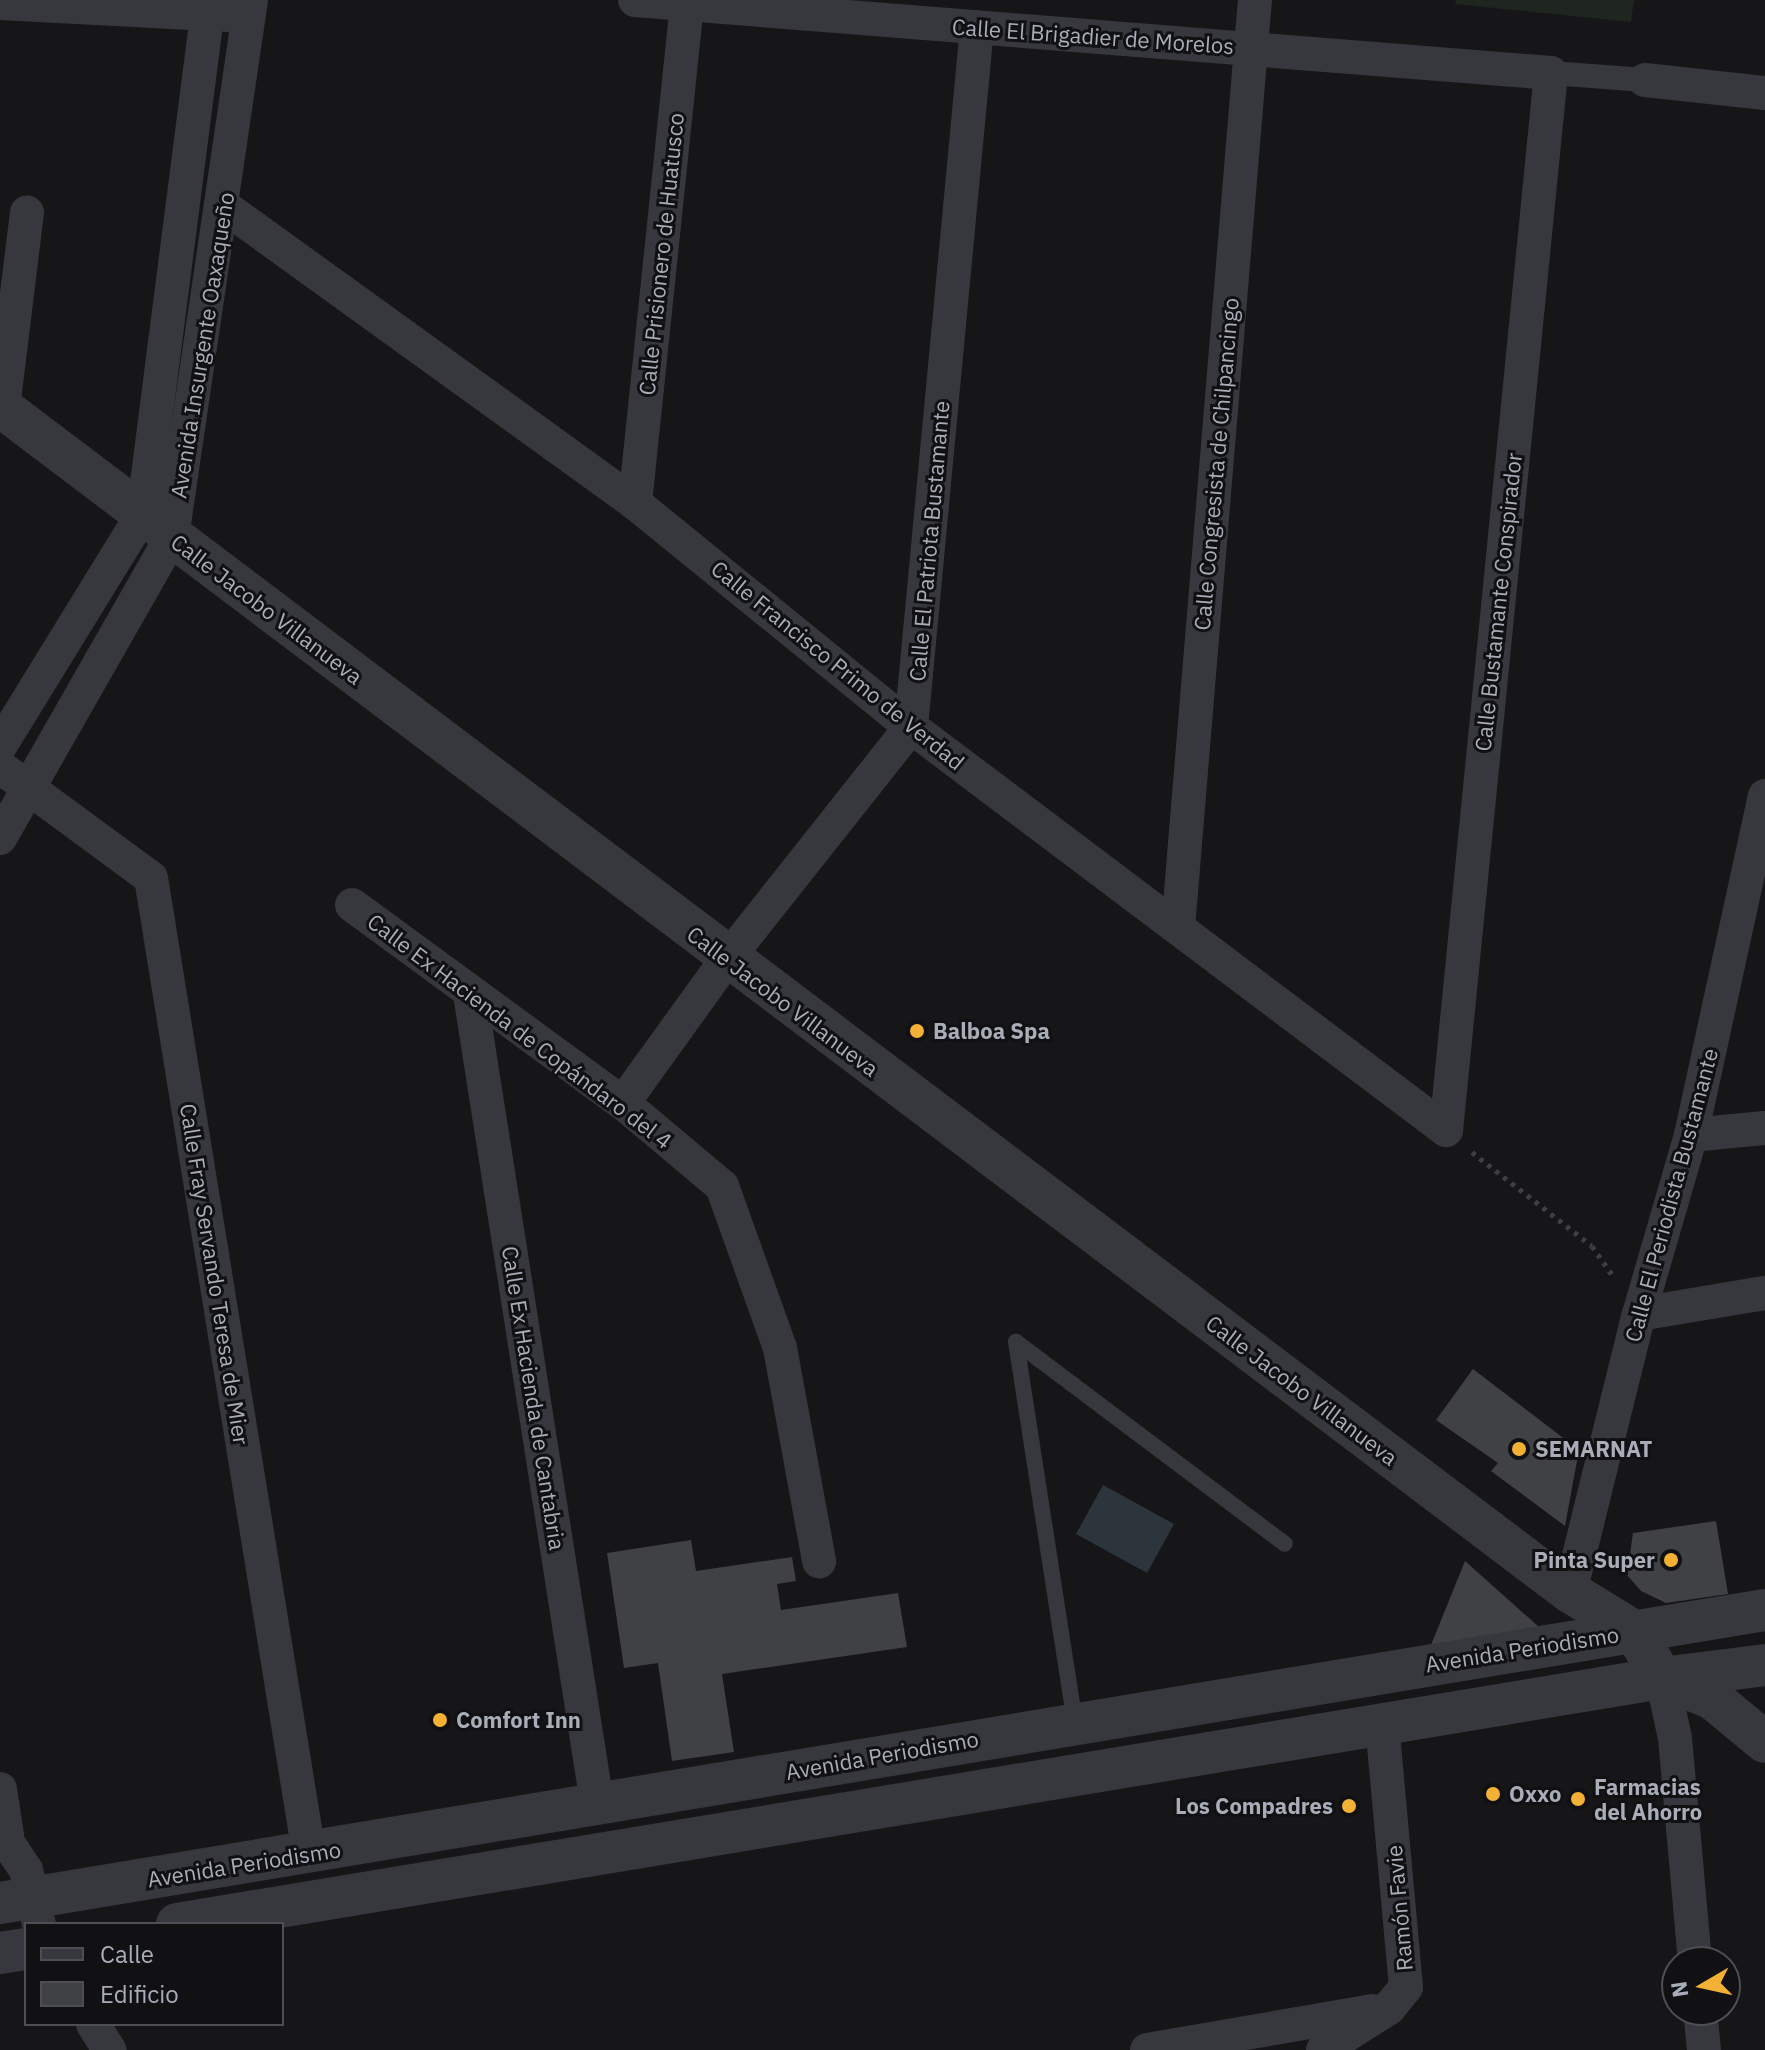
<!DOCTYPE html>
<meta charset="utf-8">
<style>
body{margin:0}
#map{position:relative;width:1765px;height:2050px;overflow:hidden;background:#161618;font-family:"IBM Plex Sans",sans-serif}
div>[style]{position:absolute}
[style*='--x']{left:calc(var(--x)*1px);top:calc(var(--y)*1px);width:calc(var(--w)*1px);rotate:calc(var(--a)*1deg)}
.green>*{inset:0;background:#1e261f}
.water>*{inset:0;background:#2c353c}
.building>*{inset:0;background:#404145}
.path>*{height:5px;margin-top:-2.5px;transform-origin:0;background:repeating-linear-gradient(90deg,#3d3f44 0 4px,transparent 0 10px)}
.service>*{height:16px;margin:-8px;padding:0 8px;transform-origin:8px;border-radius:8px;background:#37383d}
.pedestrian>*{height:24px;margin:-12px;padding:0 12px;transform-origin:12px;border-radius:12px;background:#37383d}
.minor>*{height:34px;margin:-17px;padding:0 17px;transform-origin:17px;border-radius:17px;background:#37383d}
.tertiary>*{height:42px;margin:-21px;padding:0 21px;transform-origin:21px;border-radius:21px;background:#37383d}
.dots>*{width:22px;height:22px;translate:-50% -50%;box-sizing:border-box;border:4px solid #111113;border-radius:50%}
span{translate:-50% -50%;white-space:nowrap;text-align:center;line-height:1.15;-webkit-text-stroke:6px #111113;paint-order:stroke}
.street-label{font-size:22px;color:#a8adb8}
.poi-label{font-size:22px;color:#a8adb8;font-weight:700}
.left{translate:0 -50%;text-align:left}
.right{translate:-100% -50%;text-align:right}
.legend{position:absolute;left:24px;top:1922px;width:260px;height:104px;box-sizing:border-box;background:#111113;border:2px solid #4d4f55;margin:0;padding:10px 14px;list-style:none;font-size:24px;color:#a8adb8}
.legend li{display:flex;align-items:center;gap:16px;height:40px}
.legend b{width:40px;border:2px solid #4d4f55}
.north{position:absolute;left:1661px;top:1946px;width:80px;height:80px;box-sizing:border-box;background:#111113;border:2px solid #4d4f55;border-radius:50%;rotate:261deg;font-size:22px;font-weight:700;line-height:32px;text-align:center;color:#a8adb8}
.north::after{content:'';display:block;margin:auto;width:28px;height:36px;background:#f2b134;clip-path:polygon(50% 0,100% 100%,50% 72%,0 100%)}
</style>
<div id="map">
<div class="green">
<i style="clip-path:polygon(1456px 0,1634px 0,1631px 22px,1455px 4px)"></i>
</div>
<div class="water">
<i style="clip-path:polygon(1103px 1485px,1174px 1524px,1147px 1573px,1076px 1534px)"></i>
</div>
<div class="building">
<i style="clip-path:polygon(1473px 1369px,1579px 1450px,1565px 1526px,1491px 1471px,1498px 1463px,1436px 1420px)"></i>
<i style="clip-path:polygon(1716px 1521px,1728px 1594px,1666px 1603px,1641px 1591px,1627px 1575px,1633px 1533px)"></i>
<i style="clip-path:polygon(691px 1540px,696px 1571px,792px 1557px,796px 1581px,777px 1584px,781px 1610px,898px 1593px,907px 1647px,722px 1674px,734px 1752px,672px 1761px,658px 1663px,624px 1668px,607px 1553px)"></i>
<i style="clip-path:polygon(1465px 1561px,1539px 1627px,1431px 1645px)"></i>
</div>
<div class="path">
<i style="--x:1472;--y:1152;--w:152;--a:38.1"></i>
<i style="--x:1592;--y:1246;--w:38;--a:55"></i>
</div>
<div class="service">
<i style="--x:1075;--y:1723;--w:386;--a:-98.8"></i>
<i style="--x:1016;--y:1342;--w:336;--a:36.9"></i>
</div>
<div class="pedestrian">
<i style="--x:1551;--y:73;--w:94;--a:4.3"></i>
</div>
<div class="minor">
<i style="--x:635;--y:0;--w:919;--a:4.56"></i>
<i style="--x:1551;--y:73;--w:1062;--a:95.67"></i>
<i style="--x:0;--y:3;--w:229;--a:3"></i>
<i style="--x:1645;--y:80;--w:121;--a:6.2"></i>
<i style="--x:225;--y:207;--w:506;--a:35.83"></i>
<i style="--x:635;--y:503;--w:355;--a:39.1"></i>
<i style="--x:911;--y:727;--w:670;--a:36.99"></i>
<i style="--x:3;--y:408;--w:197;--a:-83"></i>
<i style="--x:635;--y:503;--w:502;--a:-84.05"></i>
<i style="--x:0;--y:746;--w:273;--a:-58.4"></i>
<i style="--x:143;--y:514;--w:518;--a:-82.68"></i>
<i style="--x:0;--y:767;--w:187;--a:36.3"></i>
<i style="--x:151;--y:878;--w:989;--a:80.8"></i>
<i style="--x:0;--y:838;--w:347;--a:-60.3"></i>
<i style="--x:172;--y:537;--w:543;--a:-81.63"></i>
<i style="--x:352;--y:905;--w:336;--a:36.2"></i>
<i style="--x:623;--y:1103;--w:129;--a:40"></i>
<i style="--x:722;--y:1186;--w:172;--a:70.3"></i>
<i style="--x:780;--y:1348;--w:217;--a:79.6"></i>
<i style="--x:1178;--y:928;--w:931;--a:-85.26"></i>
<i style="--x:470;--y:994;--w:819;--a:81.08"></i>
<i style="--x:623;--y:1103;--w:178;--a:-54.2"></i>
<i style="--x:727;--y:959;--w:296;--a:-51.6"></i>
<i style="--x:911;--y:727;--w:703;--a:-84.61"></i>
<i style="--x:1691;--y:1135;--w:74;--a:-5.4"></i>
<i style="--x:1639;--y:1314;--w:128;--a:-9.5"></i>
<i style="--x:1570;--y:1592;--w:286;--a:-76.1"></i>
<i style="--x:1639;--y:1314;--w:186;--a:-73.8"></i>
<i style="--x:1691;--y:1135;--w:347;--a:-77.7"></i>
<i style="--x:1662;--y:1678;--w:61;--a:77.8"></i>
<i style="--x:1675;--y:1738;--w:225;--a:84.9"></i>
<i style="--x:0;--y:1789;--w:47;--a:81.3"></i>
<i style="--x:0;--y:1831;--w:47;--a:56.3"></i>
<i style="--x:26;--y:1870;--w:56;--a:76.5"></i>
<i style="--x:1700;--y:2010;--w:40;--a:84.3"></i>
<i style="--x:93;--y:2024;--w:31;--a:58"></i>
<i style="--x:1147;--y:2050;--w:229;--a:-9.8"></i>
<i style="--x:1323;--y:2050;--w:78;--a:-32.5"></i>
<i style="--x:1389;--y:2008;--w:27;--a:-51"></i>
<i style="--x:1406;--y:1987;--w:264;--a:-95.2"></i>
</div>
<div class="tertiary">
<i style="--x:0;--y:406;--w:1968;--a:37.07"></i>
<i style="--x:1570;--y:1592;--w:75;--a:31.4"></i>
<i style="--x:1634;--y:1631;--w:55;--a:59.2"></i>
<i style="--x:1662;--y:1678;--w:55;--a:22.4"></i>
<i style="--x:1713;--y:1699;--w:67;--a:39.6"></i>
<i style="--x:0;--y:1903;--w:1789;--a:-9.43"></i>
<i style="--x:177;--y:1924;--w:1505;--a:-9.41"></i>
<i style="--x:1662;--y:1678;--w:104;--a:-7.2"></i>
<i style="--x:0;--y:1953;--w:26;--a:-9"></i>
</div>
<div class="dots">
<i style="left:917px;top:1031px;background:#f2b134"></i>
<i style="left:1519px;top:1449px;background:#f2b134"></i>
<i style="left:1671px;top:1560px;background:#f2b134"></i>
<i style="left:440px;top:1720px;background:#f2b134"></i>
<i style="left:1493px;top:1794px;background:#f2b134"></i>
<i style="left:1578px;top:1799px;background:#f2b134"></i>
<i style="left:1349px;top:1806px;background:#f2b134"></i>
</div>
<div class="street-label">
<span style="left:1093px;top:36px;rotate:4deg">Calle El Brigadier de Morelos</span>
<span style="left:661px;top:254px;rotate:-84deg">Calle Prisionero de Huatusco</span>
<span style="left:202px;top:345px;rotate:-81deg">Avenida Insurgente Oaxaqueño</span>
<span style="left:1216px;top:464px;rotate:-85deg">Calle Congresista de Chilpancingo</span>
<span style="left:929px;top:541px;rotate:-85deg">Calle El Patriota Bustamante</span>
<span style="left:1498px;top:602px;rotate:-84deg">Calle Bustamante Conspirador</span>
<span style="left:267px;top:609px;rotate:37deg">Calle Jacobo Villanueva</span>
<span style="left:838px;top:665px;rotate:39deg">Calle Francisco Primo de Verdad</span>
<span style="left:783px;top:1001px;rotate:37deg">Calle Jacobo Villanueva</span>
<span style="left:520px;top:1031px;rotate:37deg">Calle Ex Hacienda de Copándaro del 4</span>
<span style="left:1671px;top:1195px;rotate:-75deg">Calle El Periodista Bustamante</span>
<span style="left:215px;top:1274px;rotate:81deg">Calle Fray Servando Teresa de Mier</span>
<span style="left:1302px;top:1390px;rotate:37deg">Calle Jacobo Villanueva</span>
<span style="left:534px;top:1398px;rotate:81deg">Calle Ex Hacienda de Cantabria</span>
<span style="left:1522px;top:1649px;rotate:-9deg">Avenida Periodismo</span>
<span style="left:882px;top:1755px;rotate:-10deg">Avenida Periodismo</span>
<span style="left:244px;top:1864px;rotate:-9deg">Avenida Periodismo</span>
<span style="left:1399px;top:1908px;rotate:-95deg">Ramón Favie</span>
</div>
<div class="poi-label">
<span class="left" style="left:933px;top:1031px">Balboa Spa</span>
<span class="left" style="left:1535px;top:1449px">SEMARNAT</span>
<span class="right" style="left:1655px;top:1560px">Pinta Super</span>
<span class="left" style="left:456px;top:1720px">Comfort Inn</span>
<span class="left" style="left:1594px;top:1799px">Farmacias<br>del Ahorro</span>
<span class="left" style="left:1509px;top:1794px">Oxxo</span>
<span class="right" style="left:1333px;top:1806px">Los Compadres</span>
</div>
<ul class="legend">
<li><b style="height:10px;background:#37383d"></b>Calle</li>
<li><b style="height:22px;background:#404145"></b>Edificio</li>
</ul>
<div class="north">N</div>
</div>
